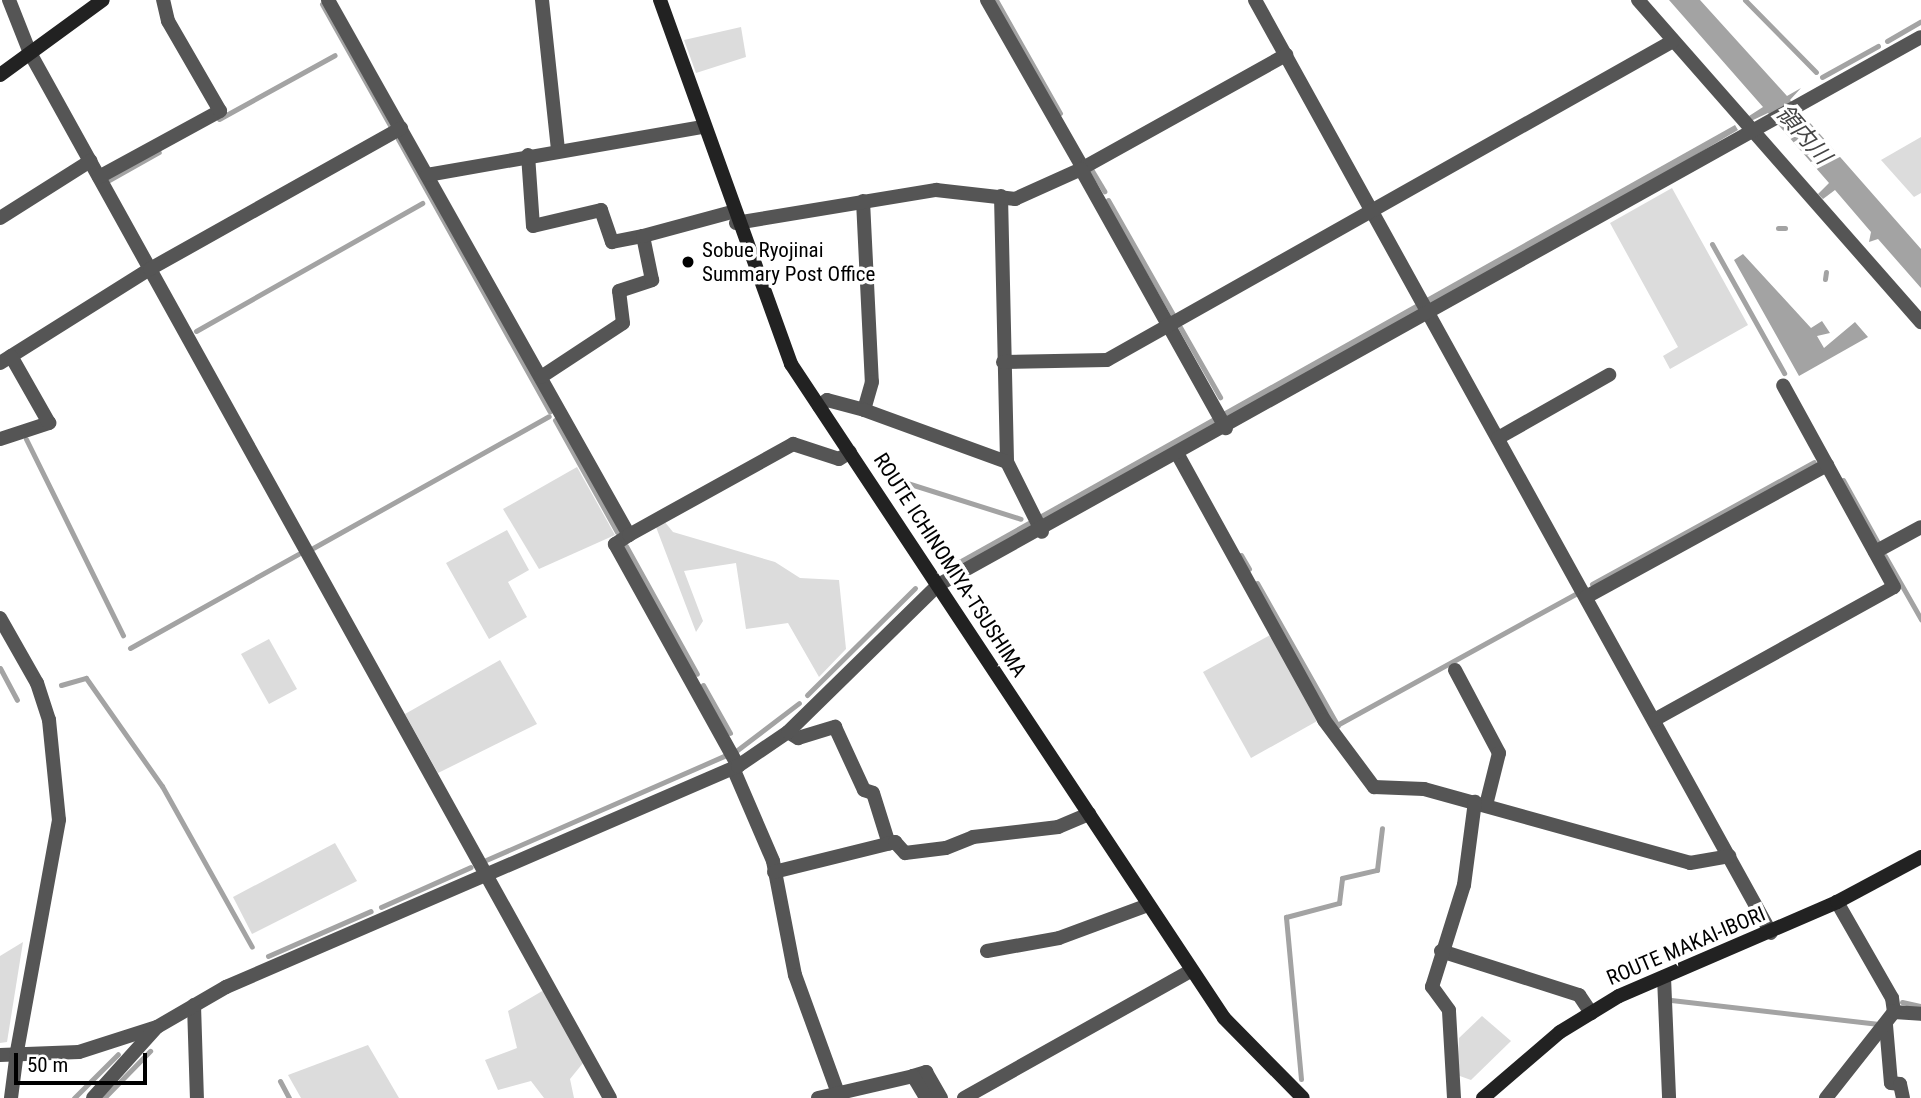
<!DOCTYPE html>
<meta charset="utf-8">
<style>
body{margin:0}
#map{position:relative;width:1921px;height:1098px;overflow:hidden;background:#fff;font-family:"Roboto Condensed","Noto Sans JP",sans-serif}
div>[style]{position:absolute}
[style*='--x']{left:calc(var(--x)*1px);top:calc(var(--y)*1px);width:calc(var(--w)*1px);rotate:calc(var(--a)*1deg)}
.green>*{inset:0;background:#dcdcdc}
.water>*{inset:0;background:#a3a3a3}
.stream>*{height:5px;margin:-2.5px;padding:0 2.5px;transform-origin:2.5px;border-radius:2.5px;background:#a3a3a3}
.minor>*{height:14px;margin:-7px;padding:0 7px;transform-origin:7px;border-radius:7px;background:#555}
.tertiary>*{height:14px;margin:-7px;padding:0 7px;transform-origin:7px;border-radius:7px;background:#555}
.secondary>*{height:14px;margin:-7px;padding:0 7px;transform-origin:7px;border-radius:7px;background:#222}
.dots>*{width:19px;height:19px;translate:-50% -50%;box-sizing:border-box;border:4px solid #fff;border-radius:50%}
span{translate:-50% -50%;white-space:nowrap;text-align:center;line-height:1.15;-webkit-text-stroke:7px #fff;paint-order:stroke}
.poi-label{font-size:21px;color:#000}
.left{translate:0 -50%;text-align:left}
.street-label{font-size:21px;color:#000}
.water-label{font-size:23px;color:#444;font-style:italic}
.scale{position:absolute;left:14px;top:1053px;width:133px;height:32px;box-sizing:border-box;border:4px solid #000;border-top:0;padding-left:9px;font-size:21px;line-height:24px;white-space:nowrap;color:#000;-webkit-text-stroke:5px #fff;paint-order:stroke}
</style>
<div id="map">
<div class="green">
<i style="clip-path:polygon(741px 27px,746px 57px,696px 73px,684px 40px)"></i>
<i style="clip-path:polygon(1921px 137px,1921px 193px,1914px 197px,1881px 160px)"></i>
<i style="clip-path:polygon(1672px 188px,1748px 325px,1670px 369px,1663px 356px,1678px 347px,1610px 223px)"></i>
<i style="clip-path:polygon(577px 467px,615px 535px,539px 569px,503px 509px)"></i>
<i style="clip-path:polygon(664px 521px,673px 532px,775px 562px,800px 578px,839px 580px,846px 649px,819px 677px,788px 623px,746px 629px,736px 563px,684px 571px,703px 621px,696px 632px,656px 527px)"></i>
<i style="clip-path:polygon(507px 530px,529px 570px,508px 582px,527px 617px,489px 639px,446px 563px)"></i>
<i style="clip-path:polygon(1272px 634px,1319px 720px,1251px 758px,1203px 672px)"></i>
<i style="clip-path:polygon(269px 639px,297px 689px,269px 704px,241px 654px)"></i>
<i style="clip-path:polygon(500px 660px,537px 724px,438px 773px,405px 714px)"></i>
<i style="clip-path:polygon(335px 843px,357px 881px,252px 934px,233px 897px)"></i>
<i style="clip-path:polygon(23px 942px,7px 1042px,0 1043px,0 956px)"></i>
<i style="clip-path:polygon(544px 990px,583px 1063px,570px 1079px,574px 1098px,544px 1098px,531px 1081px,498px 1090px,485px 1060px,517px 1048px,508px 1011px)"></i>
<i style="clip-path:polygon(1482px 1016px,1511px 1041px,1471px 1080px,1457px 1075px,1459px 1038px)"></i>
<i style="clip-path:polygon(368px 1045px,399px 1098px,301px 1098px,288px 1075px)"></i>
</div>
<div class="water">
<i style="clip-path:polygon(1669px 0,1700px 0,1787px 96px,1801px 88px,1790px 100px,1921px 249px,1921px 288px,1878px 239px,1869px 242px,1871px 232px,1835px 190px,1823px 199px,1818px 194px,1829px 183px,1768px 113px,1751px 121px,1749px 116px,1763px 107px)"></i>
<i style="clip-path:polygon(1735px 125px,1738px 130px,1677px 166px,953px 571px,950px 565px)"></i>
<i style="clip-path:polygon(1743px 254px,1811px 328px,1822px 321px,1830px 333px,1817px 336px,1824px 348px,1855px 322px,1868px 337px,1799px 376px,1734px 260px)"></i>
</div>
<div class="stream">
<i style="--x:996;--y:0;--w:130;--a:60.5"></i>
<i style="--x:1745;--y:0;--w:101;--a:45.4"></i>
<i style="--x:322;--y:4;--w:141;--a:60.7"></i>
<i style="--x:1887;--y:41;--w:39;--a:-30"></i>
<i style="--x:1822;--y:77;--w:64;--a:-29"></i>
<i style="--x:219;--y:119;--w:132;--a:-28.9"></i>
<i style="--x:398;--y:139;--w:312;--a:60.9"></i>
<i style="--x:1091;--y:169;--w:26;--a:59"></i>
<i style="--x:109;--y:180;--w:57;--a:-29.2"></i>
<i style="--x:1108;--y:200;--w:133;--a:60.4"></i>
<i style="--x:1778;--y:228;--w:7;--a:0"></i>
<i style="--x:1712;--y:244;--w:148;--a:60.8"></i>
<i style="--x:1825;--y:279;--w:7;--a:-82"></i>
<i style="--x:1180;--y:327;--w:81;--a:60.3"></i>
<i style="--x:196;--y:331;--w:260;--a:-29.5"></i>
<i style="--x:555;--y:420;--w:128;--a:61"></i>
<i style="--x:26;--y:439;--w:219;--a:63.7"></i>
<i style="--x:888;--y:477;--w:139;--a:17.5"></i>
<i style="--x:1843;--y:480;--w:70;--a:60.9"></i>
<i style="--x:626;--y:546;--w:146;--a:61"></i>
<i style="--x:313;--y:548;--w:270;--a:-29.2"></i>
<i style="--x:1241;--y:555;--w:16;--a:60"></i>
<i style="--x:1885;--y:556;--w:73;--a:60.3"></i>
<i style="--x:1257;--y:583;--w:164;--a:60.5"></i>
<i style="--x:1592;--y:584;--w:253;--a:-28.8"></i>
<i style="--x:130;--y:648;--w:193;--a:-29.2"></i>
<i style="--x:0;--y:668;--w:36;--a:62"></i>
<i style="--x:61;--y:685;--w:26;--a:-16"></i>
<i style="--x:86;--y:678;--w:132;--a:54.9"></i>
<i style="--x:162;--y:786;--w:184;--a:60.8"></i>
<i style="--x:703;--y:685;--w:55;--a:60.6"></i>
<i style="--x:807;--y:695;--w:152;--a:-44.7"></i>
<i style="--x:1337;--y:725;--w:272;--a:-28.8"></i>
<i style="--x:736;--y:751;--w:79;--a:-37.3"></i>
<i style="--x:486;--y:860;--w:260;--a:-23.6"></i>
<i style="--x:381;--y:907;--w:98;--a:-24"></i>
<i style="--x:268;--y:956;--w:112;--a:-23.6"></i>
<i style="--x:1671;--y:1000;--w:207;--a:6.6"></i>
<i style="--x:1902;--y:1002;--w:19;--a:12"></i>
<i style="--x:1301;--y:1079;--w:163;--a:-95.3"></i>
<i style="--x:1286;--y:917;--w:55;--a:-14.8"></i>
<i style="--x:1339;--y:903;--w:25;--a:-83"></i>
<i style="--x:1342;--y:878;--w:36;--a:-13"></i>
<i style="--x:1377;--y:870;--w:42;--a:-83.2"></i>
<i style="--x:280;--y:1081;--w:19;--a:62"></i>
<i style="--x:74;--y:1098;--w:62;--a:-45"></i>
<i style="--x:104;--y:1098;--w:66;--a:-45.6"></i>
</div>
<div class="minor">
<i style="--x:9;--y:0;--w:57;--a:68.4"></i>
<i style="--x:30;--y:53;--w:1195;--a:60.97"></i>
<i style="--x:328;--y:0;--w:614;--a:60.64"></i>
<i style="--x:629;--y:535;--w:17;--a:147"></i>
<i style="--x:615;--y:544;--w:254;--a:61"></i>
<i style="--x:542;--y:0;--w:150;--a:83.9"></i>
<i style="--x:987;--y:0;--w:193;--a:60.3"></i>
<i style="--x:1255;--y:0;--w:1066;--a:61.06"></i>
<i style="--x:1638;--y:0;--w:429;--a:48.7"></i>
<i style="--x:528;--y:155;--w:71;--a:86"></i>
<i style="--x:533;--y:226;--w:70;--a:-13.2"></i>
<i style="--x:601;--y:210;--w:34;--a:71"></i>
<i style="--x:612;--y:242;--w:32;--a:-11"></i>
<i style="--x:1081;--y:169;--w:235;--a:-29.1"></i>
<i style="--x:427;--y:175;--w:280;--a:-9.9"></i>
<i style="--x:99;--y:177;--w:138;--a:-28.6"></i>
<i style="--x:220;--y:111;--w:104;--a:-120"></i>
<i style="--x:168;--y:21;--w:22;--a:-103"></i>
<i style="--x:1001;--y:196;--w:266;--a:88.7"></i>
<i style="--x:1007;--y:462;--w:78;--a:63.4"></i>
<i style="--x:863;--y:201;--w:181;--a:87.2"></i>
<i style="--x:872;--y:382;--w:29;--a:106"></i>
<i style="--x:0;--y:218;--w:107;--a:-32.3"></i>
<i style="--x:736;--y:223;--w:203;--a:-9.4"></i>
<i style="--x:936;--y:190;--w:80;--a:6.5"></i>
<i style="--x:1015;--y:199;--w:72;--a:-24.4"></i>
<i style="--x:1081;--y:169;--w:297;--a:60.8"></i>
<i style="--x:1003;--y:362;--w:104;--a:-1.1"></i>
<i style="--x:1107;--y:360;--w:650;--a:-29.41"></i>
<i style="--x:0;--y:363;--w:177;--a:-32.1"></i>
<i style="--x:150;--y:269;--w:288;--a:-29.3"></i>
<i style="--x:541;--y:377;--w:98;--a:-33.4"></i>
<i style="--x:623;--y:323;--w:32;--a:-97"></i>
<i style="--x:619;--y:291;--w:35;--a:-18"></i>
<i style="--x:652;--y:280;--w:45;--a:-101.6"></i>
<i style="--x:643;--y:236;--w:92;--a:-15.1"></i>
<i style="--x:819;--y:406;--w:10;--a:-37"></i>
<i style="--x:827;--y:400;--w:38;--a:15"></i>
<i style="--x:864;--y:410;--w:152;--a:20"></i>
<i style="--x:1498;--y:438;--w:128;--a:-29.6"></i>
<i style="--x:0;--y:439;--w:52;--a:-18.1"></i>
<i style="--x:49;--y:423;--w:77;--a:-119.6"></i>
<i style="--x:1178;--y:455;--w:303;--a:61.1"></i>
<i style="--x:1324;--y:720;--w:84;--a:53.3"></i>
<i style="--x:1374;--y:787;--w:50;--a:2.3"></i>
<i style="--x:1424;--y:789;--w:276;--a:15.5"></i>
<i style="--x:1690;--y:863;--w:40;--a:-10"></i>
<i style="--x:629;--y:535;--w:188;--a:-29"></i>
<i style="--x:793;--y:444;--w:48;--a:18.1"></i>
<i style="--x:839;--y:459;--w:13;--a:-32"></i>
<i style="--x:1875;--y:552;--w:52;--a:-28.5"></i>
<i style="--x:1586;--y:597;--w:275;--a:-28.7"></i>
<i style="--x:1455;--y:670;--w:94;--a:62.1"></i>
<i style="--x:1499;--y:753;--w:54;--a:104"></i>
<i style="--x:1654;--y:720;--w:274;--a:-29"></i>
<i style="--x:1894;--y:587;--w:230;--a:-118.8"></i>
<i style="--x:788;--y:732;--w:12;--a:31"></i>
<i style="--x:798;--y:738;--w:39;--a:-17"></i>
<i style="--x:835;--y:727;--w:69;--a:65.3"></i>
<i style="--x:864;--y:790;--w:9;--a:18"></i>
<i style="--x:873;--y:793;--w:53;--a:72.6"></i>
<i style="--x:733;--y:768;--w:101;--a:66.7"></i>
<i style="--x:773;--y:861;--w:116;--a:79.1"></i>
<i style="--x:795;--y:975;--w:129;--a:70"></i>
<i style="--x:774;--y:872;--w:125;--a:-13.9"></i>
<i style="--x:895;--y:842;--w:15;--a:48"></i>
<i style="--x:905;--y:853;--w:41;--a:-7"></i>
<i style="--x:946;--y:848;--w:29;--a:-22"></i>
<i style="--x:973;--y:837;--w:86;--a:-6.7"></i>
<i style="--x:1058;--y:827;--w:34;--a:-23"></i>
<i style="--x:987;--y:951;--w:73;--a:-10.2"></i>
<i style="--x:1059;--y:938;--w:95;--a:-20.3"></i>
<i style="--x:1441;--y:951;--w:145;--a:17.7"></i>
<i style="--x:1579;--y:995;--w:22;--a:56"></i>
<i style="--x:1664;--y:977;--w:121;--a:87.6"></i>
<i style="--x:194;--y:1005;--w:93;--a:88.2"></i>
<i style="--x:1894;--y:1012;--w:27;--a:4"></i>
<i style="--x:1886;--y:1025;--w:58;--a:85.1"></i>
<i style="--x:1891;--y:1083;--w:9;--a:6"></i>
<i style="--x:1900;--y:1084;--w:14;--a:78"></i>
<i style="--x:0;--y:1055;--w:79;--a:-2.2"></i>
<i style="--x:79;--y:1052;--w:82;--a:-17.8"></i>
<i style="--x:157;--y:1027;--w:80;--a:-30.1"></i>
<i style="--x:226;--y:987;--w:558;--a:-23.35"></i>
<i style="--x:738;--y:766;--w:60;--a:-34.2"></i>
<i style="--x:788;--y:732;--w:210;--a:-44.4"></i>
<i style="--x:938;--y:585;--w:1125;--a:-29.14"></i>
<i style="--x:913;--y:1076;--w:14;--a:-17"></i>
<i style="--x:926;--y:1072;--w:30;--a:60"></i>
<i style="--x:11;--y:1098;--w:46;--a:-82.6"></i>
<i style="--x:93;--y:1098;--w:94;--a:-48"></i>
<i style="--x:818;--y:1098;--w:98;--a:-13"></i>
<i style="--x:913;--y:1076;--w:26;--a:59"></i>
<i style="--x:964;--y:1098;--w:261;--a:-29.3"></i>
<i style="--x:1454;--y:1098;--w:88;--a:-93.3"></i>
<i style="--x:1449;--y:1010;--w:29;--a:-126"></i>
<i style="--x:1432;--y:987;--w:107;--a:-72.6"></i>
<i style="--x:1464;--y:885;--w:84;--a:-82.5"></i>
<i style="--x:1826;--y:1098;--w:110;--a:-51.7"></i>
<i style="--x:1894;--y:1012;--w:14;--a:-98"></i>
<i style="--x:1892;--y:998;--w:111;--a:-119.8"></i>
</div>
<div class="tertiary">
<i style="--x:0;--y:618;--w:75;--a:60.4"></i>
<i style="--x:37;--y:683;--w:39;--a:72"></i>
<i style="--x:49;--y:720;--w:100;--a:84.3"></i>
<i style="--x:59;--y:820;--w:236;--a:100.3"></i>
</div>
<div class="secondary">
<i style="--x:660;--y:0;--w:387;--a:70.2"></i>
<i style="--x:791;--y:364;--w:784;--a:56.49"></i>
<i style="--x:1224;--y:1018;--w:112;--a:45.4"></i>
<i style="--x:0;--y:75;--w:127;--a:-36.1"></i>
<i style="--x:1483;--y:1098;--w:101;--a:-40.6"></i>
<i style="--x:1560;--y:1032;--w:69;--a:-31.4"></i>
<i style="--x:1619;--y:996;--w:237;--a:-23.3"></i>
<i style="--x:1837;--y:902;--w:95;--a:-28.2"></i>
</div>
<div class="dots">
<i style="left:688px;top:262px;background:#000"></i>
</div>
<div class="poi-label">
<span class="left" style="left:702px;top:262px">Sobue Ryojinai<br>Summary Post Office</span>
</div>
<div class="street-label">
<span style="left:950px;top:565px;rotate:57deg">ROUTE ICHINOMIYA-TSUSHIMA</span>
<span style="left:1686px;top:946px;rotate:-23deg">ROUTE MAKAI-IBORI</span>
</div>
<div class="water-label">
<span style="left:1803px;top:135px;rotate:49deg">領内川</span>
</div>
<div class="scale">50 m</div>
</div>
